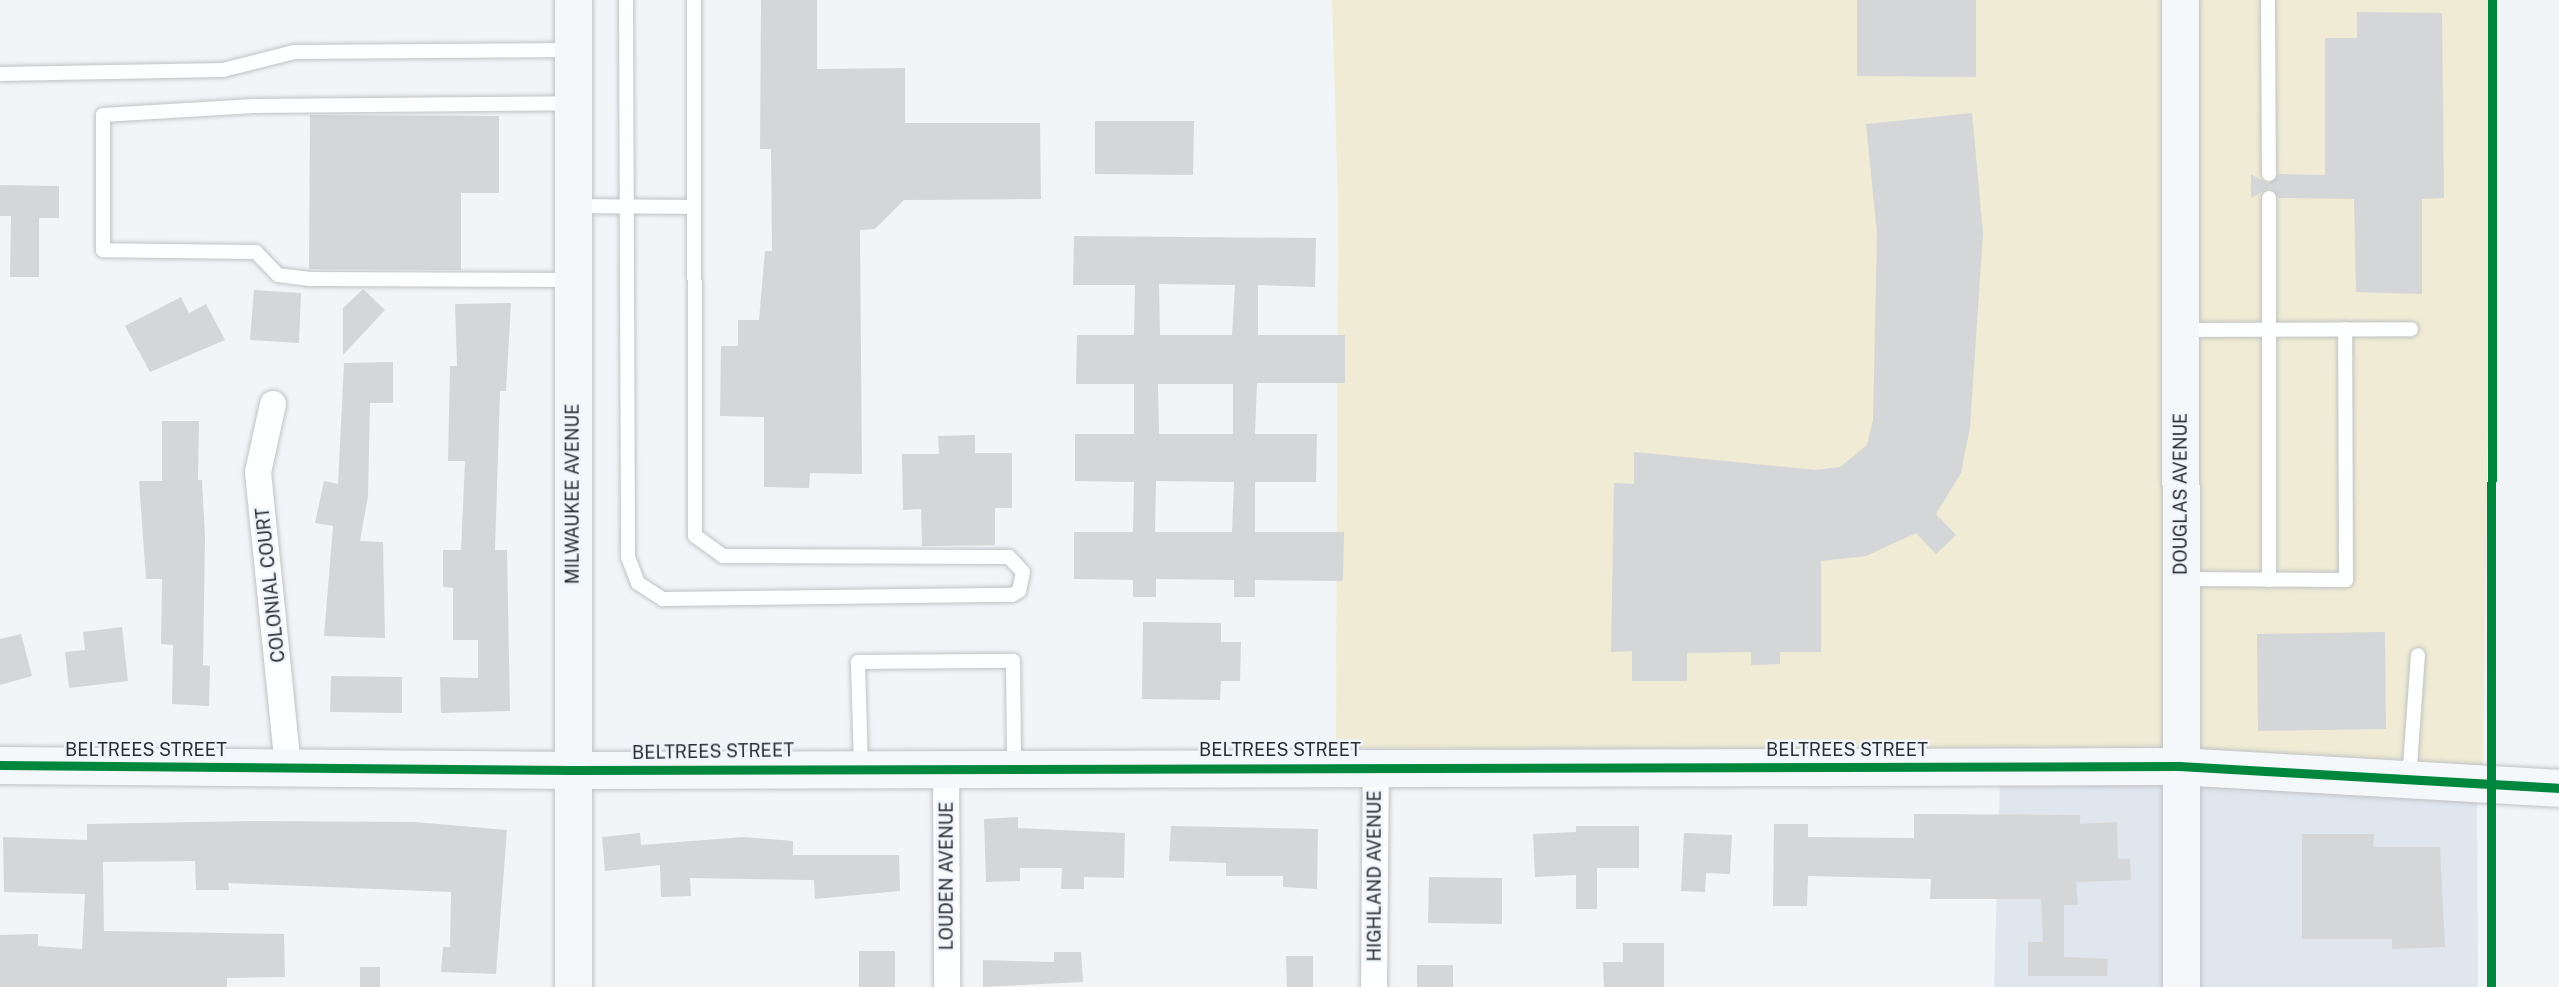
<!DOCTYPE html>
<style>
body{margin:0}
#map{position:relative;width:2559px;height:987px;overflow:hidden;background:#f2f5f8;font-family:"Public Sans",sans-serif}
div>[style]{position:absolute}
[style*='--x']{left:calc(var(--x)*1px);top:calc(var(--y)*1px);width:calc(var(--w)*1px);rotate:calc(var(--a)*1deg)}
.built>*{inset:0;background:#dfe6ee}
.green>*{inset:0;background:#f0ebd4}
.building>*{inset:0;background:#d4d6d8}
.roads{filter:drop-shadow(0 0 2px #c0c2c5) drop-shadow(0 0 2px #c0c2c5)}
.lane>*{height:14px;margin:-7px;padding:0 7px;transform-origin:7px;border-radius:7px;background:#fdfefe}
.street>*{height:26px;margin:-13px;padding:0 13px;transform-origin:13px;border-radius:13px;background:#fdfefe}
.secondary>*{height:37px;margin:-18.5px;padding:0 18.5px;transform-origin:18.5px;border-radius:18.5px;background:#f5f8fa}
.cycleway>*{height:9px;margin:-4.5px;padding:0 4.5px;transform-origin:4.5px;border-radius:4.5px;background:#00873e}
span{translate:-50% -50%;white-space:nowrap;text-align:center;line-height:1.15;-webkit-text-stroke:5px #eff5fb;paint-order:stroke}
.street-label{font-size:18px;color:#2a2c2f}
</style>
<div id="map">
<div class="built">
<i style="clip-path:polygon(2000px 781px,2166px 785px,2168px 987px,1994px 987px)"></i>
<i style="clip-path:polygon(2193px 786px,2477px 801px,2478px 987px,2195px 987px)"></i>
</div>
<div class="green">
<i style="clip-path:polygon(1332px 0,2166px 0,2166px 751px,1336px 748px,1338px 200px)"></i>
<i style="clip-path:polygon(2194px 0,2494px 0,2483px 771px,2193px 752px)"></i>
</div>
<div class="building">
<i style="clip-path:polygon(761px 0,817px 0,817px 69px,905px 68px,905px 123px,1040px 123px,1041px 199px,904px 200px,875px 229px,860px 230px,862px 474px,810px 473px,809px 488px,764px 487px,764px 417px,720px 416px,721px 346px,738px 346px,738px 320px,759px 320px,765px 251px,772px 251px,771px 149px,760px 149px)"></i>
<i style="clip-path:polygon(1857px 0,1976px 0,1976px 77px,1857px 76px)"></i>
<i style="clip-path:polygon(2357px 12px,2442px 13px,2444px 198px,2422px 199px,2422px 294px,2356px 292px,2354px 199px,2279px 198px,2270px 188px,2251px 198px,2251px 174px,2268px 184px,2279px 174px,2325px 175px,2325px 38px,2357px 38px)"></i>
<i style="clip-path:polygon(1972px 113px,1983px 233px,1970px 427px,1961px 473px,1936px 514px,1956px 535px,1936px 554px,1916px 533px,1866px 556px,1821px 561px,1821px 652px,1780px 652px,1780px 664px,1751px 665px,1751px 652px,1687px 653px,1687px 681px,1632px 681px,1632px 651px,1611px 652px,1614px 483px,1634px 484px,1634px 452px,1815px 470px,1840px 467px,1867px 445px,1873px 420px,1877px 234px,1866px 124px)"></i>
<i style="clip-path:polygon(310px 115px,499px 116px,499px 193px,461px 193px,461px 270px,309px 269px)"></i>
<i style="clip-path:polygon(1095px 121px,1194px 121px,1193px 175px,1095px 174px)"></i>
<i style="clip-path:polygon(0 185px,59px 186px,59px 218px,39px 218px,39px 277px,10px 277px,11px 216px,0 216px)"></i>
<i style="clip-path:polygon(evenodd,1074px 236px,1316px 238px,1315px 287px,1258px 285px,1258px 335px,1345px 335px,1345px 383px,1257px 383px,1255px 434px,1317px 434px,1316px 482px,1255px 482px,1255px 532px,1344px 532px,1343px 581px,1255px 580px,1255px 597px,1234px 597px,1234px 580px,1156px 579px,1156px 597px,1133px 597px,1133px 580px,1074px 579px,1074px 532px,1133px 532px,1134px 482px,1075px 481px,1075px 434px,1134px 434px,1134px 384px,1076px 384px,1077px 335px,1134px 335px,1135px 285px,1073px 285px,1074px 236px,1159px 284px,1235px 285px,1232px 335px,1160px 335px,1159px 284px,1074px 236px,1158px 384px,1233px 384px,1233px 434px,1159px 434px,1158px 384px,1074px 236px,1156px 481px,1234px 482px,1232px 532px,1155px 532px,1156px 481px)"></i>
<i style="clip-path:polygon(363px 289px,385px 310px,343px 355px,343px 308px)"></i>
<i style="clip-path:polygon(254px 290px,301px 293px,299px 343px,250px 340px)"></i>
<i style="clip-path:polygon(181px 297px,189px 313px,206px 304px,225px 340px,150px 372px,125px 326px)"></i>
<i style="clip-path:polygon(511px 303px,506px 391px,500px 391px,495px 550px,507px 550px,510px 711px,441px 713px,440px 677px,478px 678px,478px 640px,453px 640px,453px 588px,443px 587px,443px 550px,461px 550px,465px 461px,448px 461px,450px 366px,457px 366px,455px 304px)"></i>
<i style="clip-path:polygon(393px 362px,393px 403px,370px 403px,368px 496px,360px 541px,383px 542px,385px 638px,324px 636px,333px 526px,315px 523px,324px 481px,338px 484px,344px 363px)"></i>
<i style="clip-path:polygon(162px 421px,199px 421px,198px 480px,202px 480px,205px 538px,203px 665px,210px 666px,209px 706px,172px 704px,173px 645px,161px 644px,162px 579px,146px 579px,139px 481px,162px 481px)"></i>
<i style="clip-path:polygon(975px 435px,975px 453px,1012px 453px,1012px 508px,995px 508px,995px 545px,922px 546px,921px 509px,903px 510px,902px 454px,939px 454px,938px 436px)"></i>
<i style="clip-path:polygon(1143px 622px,1221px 623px,1221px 642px,1241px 642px,1240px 681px,1221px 681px,1220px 700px,1142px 699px)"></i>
<i style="clip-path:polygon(122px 627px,128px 681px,69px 688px,65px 652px,85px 650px,83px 632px)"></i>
<i style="clip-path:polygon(2385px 632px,2386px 729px,2258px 731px,2257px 634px)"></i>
<i style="clip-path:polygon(21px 634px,32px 676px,0 685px,0 639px)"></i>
<i style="clip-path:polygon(331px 676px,402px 677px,402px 713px,330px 712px)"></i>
<i style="clip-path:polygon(1914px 814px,2080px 815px,2080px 824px,2117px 822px,2118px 859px,2130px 859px,2131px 880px,2076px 882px,2078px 905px,2064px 905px,2064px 957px,2108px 959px,2107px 976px,2028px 976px,2028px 942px,2043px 942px,2041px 899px,1930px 899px,1931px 879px,1808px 876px,1807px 906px,1773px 906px,1774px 824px,1808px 824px,1808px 837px,1914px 838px)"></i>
<i style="clip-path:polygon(1018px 817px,1018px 828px,1125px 833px,1124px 878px,1084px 877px,1084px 889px,1061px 889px,1062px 868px,1020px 868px,1020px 881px,986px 882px,984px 819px)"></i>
<i style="clip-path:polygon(252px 821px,415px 822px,507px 830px,496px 974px,441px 972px,443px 947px,450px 947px,451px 892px,228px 883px,229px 890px,196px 890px,195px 861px,103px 862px,104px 931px,284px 934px,285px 977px,227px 978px,227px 987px,0 987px,0 935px,38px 934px,38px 946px,82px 949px,85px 894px,4px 892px,3px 837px,87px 840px,87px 824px)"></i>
<i style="clip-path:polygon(1171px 826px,1318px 829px,1317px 889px,1283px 887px,1283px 876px,1226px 876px,1226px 863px,1169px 861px)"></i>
<i style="clip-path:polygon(1576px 826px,1639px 826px,1639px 868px,1597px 868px,1597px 909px,1576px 909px,1576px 875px,1535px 877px,1533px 834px,1576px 832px)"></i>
<i style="clip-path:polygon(640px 833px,641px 845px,744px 837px,793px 841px,793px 855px,899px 855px,900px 891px,815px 899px,814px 880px,690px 878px,691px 896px,661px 897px,660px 865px,605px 871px,602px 837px)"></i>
<i style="clip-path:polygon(1684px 833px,1732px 835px,1730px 874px,1706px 873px,1705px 892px,1681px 891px)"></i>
<i style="clip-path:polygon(2302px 834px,2374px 834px,2373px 847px,2440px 847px,2445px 947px,2392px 949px,2392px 939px,2302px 939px)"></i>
<i style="clip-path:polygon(1429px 877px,1502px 878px,1502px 924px,1428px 923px)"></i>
<i style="clip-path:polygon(1623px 943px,1664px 943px,1664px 987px,1604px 987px,1603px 962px,1623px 962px)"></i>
<i style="clip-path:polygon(859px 951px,895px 951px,895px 987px,859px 987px)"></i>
<i style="clip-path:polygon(1054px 952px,1081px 952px,1083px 982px,983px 987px,983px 960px,1054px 962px)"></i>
<i style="clip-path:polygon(1286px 956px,1313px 956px,1313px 987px,1287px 987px)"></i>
<i style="clip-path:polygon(1417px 965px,1453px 965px,1453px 987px,1417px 987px)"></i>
<i style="clip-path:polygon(360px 967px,380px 967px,380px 987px,360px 987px)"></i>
</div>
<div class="roads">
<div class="lane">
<i style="--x:626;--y:0;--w:557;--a:89.79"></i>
<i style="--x:628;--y:557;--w:28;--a:69"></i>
<i style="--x:638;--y:583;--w:30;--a:33"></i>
<i style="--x:663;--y:599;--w:349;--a:-0.7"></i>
<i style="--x:1012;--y:595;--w:8;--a:-30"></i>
<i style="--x:1019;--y:591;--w:19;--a:-78"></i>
<i style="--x:1023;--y:572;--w:21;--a:-133"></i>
<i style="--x:1009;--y:557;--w:286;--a:-179.8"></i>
<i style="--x:723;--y:556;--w:34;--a:-144"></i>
<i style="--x:695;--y:536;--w:536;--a:-90.11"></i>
<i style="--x:2268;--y:0;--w:174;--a:89.7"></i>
<i style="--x:0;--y:74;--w:223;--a:-1"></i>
<i style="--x:223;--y:70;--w:73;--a:-14.2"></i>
<i style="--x:294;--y:52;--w:278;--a:-0.4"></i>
<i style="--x:2269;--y:198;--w:382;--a:90"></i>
<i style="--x:573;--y:206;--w:121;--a:0.5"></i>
<i style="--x:572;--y:280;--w:262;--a:-179.8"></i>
<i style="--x:310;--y:279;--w:32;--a:-173"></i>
<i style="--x:278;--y:275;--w:32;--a:-134"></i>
<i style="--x:256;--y:252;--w:153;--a:-179.3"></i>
<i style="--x:103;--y:250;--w:135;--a:-90"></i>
<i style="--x:103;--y:115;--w:151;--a:-3.4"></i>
<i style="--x:254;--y:106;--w:319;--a:-0.5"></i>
<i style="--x:2181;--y:330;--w:230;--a:-0.2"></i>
<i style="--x:2182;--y:579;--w:164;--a:0.3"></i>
<i style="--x:2346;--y:580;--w:251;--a:-90.2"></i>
<i style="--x:861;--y:766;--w:104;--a:-91.7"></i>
<i style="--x:858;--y:662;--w:155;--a:-0.4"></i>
<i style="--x:1013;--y:661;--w:104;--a:89.4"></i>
<i style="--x:2409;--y:780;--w:125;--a:-85.9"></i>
</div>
<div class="street">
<i style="--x:273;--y:404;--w:70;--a:102.4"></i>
<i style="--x:258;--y:472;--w:297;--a:84.2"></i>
<i style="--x:946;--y:765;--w:222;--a:89.7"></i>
<i style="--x:1374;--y:987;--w:221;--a:-89.5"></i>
</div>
<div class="secondary">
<i style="--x:2180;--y:0;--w:987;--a:89.94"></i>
<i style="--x:0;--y:765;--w:573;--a:0.5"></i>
<i style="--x:573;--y:770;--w:1606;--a:-0.14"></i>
<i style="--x:2179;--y:766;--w:381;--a:3.3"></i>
<i style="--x:573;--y:987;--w:987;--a:-90"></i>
</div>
</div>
<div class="cycleway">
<i style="--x:0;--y:765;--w:573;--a:0.5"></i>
<i style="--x:573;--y:770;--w:1606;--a:-0.14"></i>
<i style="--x:2179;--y:766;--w:381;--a:3.3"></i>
<i style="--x:2491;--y:987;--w:987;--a:-89.94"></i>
</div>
<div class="street-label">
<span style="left:573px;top:494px;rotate:-90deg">MILWAUKEE AVENUE</span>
<span style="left:2181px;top:494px;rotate:-90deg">DOUGLAS AVENUE</span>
<span style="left:271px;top:585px;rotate:-96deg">COLONIAL COURT</span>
<span style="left:146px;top:750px">BELTREES STREET</span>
<span style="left:1280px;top:750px">BELTREES STREET</span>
<span style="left:1847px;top:750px">BELTREES STREET</span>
<span style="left:713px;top:752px;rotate:-1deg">BELTREES STREET</span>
<span style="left:947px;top:876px;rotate:-90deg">LOUDEN AVENUE</span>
<span style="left:1375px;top:876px;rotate:-90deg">HIGHLAND AVENUE</span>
</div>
</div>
